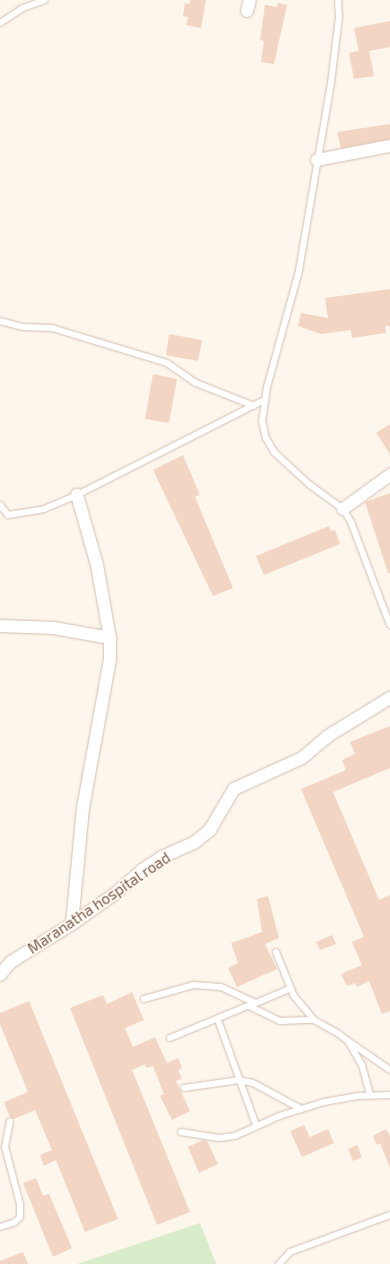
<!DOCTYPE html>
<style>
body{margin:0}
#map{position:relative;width:390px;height:1264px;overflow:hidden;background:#fdf6ec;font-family:"Exo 2",sans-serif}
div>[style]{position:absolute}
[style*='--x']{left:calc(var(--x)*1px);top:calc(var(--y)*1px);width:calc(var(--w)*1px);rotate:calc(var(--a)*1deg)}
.green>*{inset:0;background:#d8ecc9}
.building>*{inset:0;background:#f3d5c3}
.roads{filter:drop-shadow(0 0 1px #d1beb0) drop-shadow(0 0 1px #d1beb0)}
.lane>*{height:6px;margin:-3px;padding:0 3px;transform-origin:3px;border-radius:3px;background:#fff}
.street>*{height:12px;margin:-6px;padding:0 6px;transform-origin:6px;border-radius:6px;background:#fff}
span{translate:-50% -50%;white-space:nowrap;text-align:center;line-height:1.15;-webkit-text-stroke:3.5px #fffaf3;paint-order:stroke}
.street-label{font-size:15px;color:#7a5c4d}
</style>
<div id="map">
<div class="green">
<i style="clip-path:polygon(200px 1223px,216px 1264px,77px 1264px)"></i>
</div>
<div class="building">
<i style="clip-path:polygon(190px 0,206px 0,201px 28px,186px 25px,188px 17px,183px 16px,185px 3px,190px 4px)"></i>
<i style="clip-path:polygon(278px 3px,287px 5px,274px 64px,261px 62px,264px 41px,260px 40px,265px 5px,277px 7px)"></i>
<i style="clip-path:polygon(390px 21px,390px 47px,369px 51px,374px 76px,354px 79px,349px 53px,359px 51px,354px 28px)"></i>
<i style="clip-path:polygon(390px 124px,390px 139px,341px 148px,337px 132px)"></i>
<i style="clip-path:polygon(390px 289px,390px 326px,385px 326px,386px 333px,352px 338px,351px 330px,321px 334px,298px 326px,301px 313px,328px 318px,325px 298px)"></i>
<i style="clip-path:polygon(169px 334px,202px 340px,198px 361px,166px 355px)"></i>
<i style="clip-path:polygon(153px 374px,177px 379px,169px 423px,145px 419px)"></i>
<i style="clip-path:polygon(390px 424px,390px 454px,376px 433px)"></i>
<i style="clip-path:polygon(183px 455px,200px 495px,195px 497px,233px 588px,213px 596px,153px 470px)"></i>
<i style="clip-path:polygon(390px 493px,390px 573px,388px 573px,365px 502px)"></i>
<i style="clip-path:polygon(329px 526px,331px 531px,335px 530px,340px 544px,264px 575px,256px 556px)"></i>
<i style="clip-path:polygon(390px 726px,390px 768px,333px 792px,379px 900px,390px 895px,390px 1011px,382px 1014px,369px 981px,357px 987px,355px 983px,347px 986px,341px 974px,362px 965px,352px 942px,364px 937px,301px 789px,346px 770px,342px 760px,355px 754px,350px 742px)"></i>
<i style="clip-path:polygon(268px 896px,279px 938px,265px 944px,277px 969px,237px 987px,228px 968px,238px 963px,231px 943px,262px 932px,257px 899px)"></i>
<i style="clip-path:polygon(332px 935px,336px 944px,320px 950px,316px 942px)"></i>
<i style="clip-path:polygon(132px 992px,144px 1020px,125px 1028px,133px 1047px,155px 1037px,167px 1063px,178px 1058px,182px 1068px,178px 1070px,182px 1079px,176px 1081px,190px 1111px,172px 1120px,160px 1096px,164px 1094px,153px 1066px,147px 1068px,145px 1064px,132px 1070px,190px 1212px,157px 1225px,70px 1008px,103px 995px,107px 1004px)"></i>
<i style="clip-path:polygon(29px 1001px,118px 1219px,85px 1232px,56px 1160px,44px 1166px,40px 1155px,52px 1150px,35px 1110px,14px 1119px,10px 1117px,4px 1102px,28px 1092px,0 1024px,0 1013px)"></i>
<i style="clip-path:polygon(304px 1125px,310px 1137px,328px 1129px,334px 1143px,302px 1157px,290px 1131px)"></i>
<i style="clip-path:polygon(386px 1129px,390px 1136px,390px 1168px,380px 1143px,377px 1145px,373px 1136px)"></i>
<i style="clip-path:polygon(203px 1140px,207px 1141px,218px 1164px,199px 1173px,188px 1147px)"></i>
<i style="clip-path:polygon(357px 1145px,362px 1157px,353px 1161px,348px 1149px)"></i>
<i style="clip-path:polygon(36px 1178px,43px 1196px,49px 1194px,72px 1248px,53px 1257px,23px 1183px)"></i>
<i style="clip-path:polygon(23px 1252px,28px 1264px,0 1264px,0 1261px)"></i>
</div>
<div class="roads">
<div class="lane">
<i style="--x:338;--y:0;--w:17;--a:87"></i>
<i style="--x:339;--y:17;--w:66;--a:96.9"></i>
<i style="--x:331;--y:83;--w:191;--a:99.7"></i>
<i style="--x:299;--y:271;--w:120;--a:105.4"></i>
<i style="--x:267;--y:387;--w:34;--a:98"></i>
<i style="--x:262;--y:421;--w:17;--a:77"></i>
<i style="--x:266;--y:438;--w:16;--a:60"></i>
<i style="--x:274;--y:452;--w:49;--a:42.5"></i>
<i style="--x:310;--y:485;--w:41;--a:36"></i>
<i style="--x:343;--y:509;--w:15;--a:58"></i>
<i style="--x:351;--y:522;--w:110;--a:69.3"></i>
<i style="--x:0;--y:23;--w:27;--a:-33"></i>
<i style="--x:23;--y:8;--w:23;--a:-20"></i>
<i style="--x:0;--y:321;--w:24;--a:15"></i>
<i style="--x:23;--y:327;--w:29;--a:2"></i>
<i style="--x:52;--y:328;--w:120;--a:16.9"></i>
<i style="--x:167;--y:363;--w:35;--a:35"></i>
<i style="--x:196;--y:383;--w:62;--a:21.6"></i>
<i style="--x:0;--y:505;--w:13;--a:51"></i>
<i style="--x:8;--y:515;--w:36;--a:-9"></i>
<i style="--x:44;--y:509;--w:36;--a:-23"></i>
<i style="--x:77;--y:495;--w:210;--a:-26.9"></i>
<i style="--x:276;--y:952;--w:48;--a:67.8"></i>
<i style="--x:294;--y:996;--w:31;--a:50"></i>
<i style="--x:144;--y:999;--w:51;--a:-15.9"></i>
<i style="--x:193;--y:985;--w:28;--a:4"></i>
<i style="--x:221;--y:987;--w:38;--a:25"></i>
<i style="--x:256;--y:1003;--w:38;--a:-23"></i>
<i style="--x:249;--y:1006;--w:34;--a:26"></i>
<i style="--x:280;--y:1021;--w:34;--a:-2"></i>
<i style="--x:314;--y:1020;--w:29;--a:29"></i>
<i style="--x:339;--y:1034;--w:11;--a:38"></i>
<i style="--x:348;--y:1041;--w:28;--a:60"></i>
<i style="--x:362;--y:1065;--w:31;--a:75"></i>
<i style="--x:218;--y:1020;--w:112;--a:70.1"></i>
<i style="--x:170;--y:1038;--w:89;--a:-22.5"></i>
<i style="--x:351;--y:1043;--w:47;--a:34.7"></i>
<i style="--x:184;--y:1088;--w:56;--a:-8.3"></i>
<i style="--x:239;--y:1080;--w:14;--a:12"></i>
<i style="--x:253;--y:1083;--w:55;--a:28.4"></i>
<i style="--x:181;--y:1132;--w:38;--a:9"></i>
<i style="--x:219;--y:1138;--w:16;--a:-7"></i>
<i style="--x:235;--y:1136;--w:48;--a:-24.4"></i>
<i style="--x:279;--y:1116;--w:47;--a:-17.3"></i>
<i style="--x:324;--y:1102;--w:36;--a:-10"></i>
<i style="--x:359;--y:1096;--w:31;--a:-2"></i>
<i style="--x:0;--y:1227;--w:16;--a:-18"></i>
<i style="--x:15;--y:1222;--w:7;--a:-45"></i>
<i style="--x:20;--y:1217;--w:13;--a:-90"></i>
<i style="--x:20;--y:1204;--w:59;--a:-104.7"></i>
<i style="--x:5;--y:1147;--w:26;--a:-79"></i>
<i style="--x:279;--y:1264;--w:16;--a:-47"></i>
<i style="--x:290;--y:1252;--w:107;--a:-20.3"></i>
</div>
<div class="street">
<i style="--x:247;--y:11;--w:11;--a:-75"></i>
<i style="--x:317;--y:160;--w:74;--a:-10.9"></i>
<i style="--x:343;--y:509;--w:58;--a:-35.9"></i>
<i style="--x:0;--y:626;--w:54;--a:2.1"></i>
<i style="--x:54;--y:628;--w:57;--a:10.1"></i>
<i style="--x:72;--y:924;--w:117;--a:-84.6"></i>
<i style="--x:83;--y:808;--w:150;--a:-79.7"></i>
<i style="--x:110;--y:660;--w:22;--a:-90"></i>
<i style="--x:110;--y:638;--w:74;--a:-100.1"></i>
<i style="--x:97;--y:565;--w:73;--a:-105.9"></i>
<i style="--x:0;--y:975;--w:17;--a:-50"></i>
<i style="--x:11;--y:962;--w:72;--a:-31.9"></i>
<i style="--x:72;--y:924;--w:54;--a:-35.2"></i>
<i style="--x:116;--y:893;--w:35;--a:-41"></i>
<i style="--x:142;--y:870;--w:24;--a:-33"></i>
<i style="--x:162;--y:857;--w:35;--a:-24"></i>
<i style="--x:194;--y:843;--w:21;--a:-39"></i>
<i style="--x:210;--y:830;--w:48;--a:-59.7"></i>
<i style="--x:234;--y:789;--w:75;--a:-24.5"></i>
<i style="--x:302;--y:758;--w:34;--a:-40"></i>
<i style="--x:328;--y:736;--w:73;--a:-31.5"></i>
</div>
</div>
<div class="street-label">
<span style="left:99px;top:903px;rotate:-34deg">Maranatha hospital road</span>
</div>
</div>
